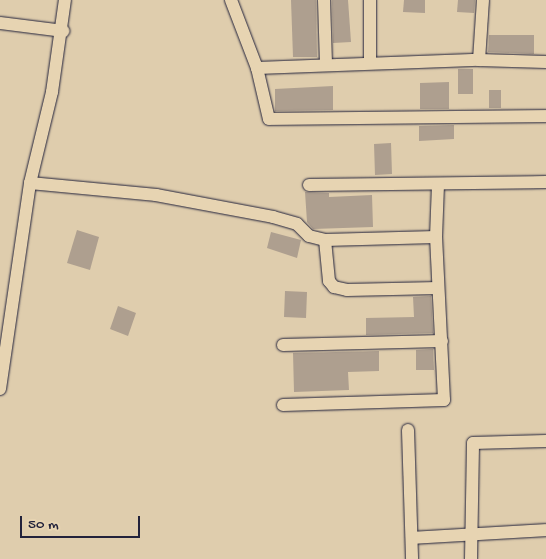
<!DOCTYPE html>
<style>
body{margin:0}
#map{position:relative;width:546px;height:559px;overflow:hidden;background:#dfcdad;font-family:"Gochi Hand",sans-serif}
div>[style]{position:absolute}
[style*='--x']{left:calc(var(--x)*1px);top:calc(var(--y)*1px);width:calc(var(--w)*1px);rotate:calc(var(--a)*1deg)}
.building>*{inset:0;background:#ae9f8f}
.roads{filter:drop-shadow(0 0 1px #22223b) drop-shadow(0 0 1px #22223b)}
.minor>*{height:12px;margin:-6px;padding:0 6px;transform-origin:6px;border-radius:6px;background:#e7d4b2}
span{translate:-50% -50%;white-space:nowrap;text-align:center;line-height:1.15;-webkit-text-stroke:4.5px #e7d4b2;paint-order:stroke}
.scale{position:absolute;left:20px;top:516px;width:120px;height:22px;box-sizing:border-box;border:2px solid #22223b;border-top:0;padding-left:6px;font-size:15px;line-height:18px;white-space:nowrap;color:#22223b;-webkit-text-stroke:4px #e7d4b2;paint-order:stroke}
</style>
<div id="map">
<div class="building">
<i style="clip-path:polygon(291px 0,316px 0,317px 57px,293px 57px)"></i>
<i style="clip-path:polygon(332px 0,348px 0,351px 42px,333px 43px)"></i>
<i style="clip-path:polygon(404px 0,425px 0,425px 13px,403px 12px)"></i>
<i style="clip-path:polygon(458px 0,475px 0,474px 13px,457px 12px)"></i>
<i style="clip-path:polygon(489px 35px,534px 35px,534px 54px,488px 52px)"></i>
<i style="clip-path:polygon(458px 69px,473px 69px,473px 94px,458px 94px)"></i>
<i style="clip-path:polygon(449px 82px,449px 109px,420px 109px,420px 83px)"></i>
<i style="clip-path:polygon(333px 86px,333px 110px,275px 111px,275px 89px)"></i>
<i style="clip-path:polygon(489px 90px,501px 90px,501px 108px,489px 108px)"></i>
<i style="clip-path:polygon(454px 125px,454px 139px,419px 141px,419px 126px)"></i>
<i style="clip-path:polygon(391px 143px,392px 174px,375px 175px,374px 144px)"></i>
<i style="clip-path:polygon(305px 192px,329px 193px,329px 197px,372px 195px,373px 227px,313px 229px,307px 222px)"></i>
<i style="clip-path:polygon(77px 230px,99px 237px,90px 270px,67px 263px)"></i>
<i style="clip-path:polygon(271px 232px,301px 240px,297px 258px,267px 248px)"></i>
<i style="clip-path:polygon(285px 291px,307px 292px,306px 318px,284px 317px)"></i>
<i style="clip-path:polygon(431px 296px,433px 333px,366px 335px,366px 318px,414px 317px,413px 297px)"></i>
<i style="clip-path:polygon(118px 306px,136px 313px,128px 336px,110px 329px)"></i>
<i style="clip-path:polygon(433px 349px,434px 370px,416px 370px,416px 350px)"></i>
<i style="clip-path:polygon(379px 351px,379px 371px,348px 372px,349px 390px,294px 392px,293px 353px)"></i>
</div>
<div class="roads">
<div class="minor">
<i style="--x:231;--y:0;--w:73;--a:69.1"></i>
<i style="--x:257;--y:68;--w:52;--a:76.8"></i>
<i style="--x:269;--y:119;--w:277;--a:-0.6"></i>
<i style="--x:324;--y:0;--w:65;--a:88.2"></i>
<i style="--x:370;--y:0;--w:63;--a:90"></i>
<i style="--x:0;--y:23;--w:64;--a:7.2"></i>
<i style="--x:479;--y:60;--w:60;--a:-86.2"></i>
<i style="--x:257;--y:68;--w:222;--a:-2.1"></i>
<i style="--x:479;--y:60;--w:67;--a:1.7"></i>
<i style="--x:30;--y:183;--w:127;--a:5.4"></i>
<i style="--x:156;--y:195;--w:119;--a:10.6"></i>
<i style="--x:273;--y:217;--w:25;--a:16"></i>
<i style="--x:297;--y:224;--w:17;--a:45"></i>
<i style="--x:309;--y:236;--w:16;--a:14"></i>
<i style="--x:325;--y:240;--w:111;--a:-1.5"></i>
<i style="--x:309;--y:185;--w:237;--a:-0.7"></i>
<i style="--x:325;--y:240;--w:41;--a:84.4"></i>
<i style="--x:329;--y:281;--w:8;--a:50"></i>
<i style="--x:334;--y:287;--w:13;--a:13"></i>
<i style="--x:347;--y:290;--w:91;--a:-1.3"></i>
<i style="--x:283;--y:345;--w:159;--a:-1.4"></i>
<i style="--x:0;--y:389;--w:208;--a:-81.7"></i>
<i style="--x:30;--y:183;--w:94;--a:-76.4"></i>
<i style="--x:52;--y:92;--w:93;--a:-82"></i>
<i style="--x:283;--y:405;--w:161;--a:-1.8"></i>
<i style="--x:444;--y:400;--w:163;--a:-92.8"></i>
<i style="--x:436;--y:237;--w:52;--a:-87.8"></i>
<i style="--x:408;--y:430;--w:129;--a:88.2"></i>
<i style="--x:412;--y:538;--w:134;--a:-3.4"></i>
<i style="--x:471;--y:559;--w:116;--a:-89"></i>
<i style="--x:473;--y:443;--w:73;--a:-1.6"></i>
</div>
</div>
<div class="scale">50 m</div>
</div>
